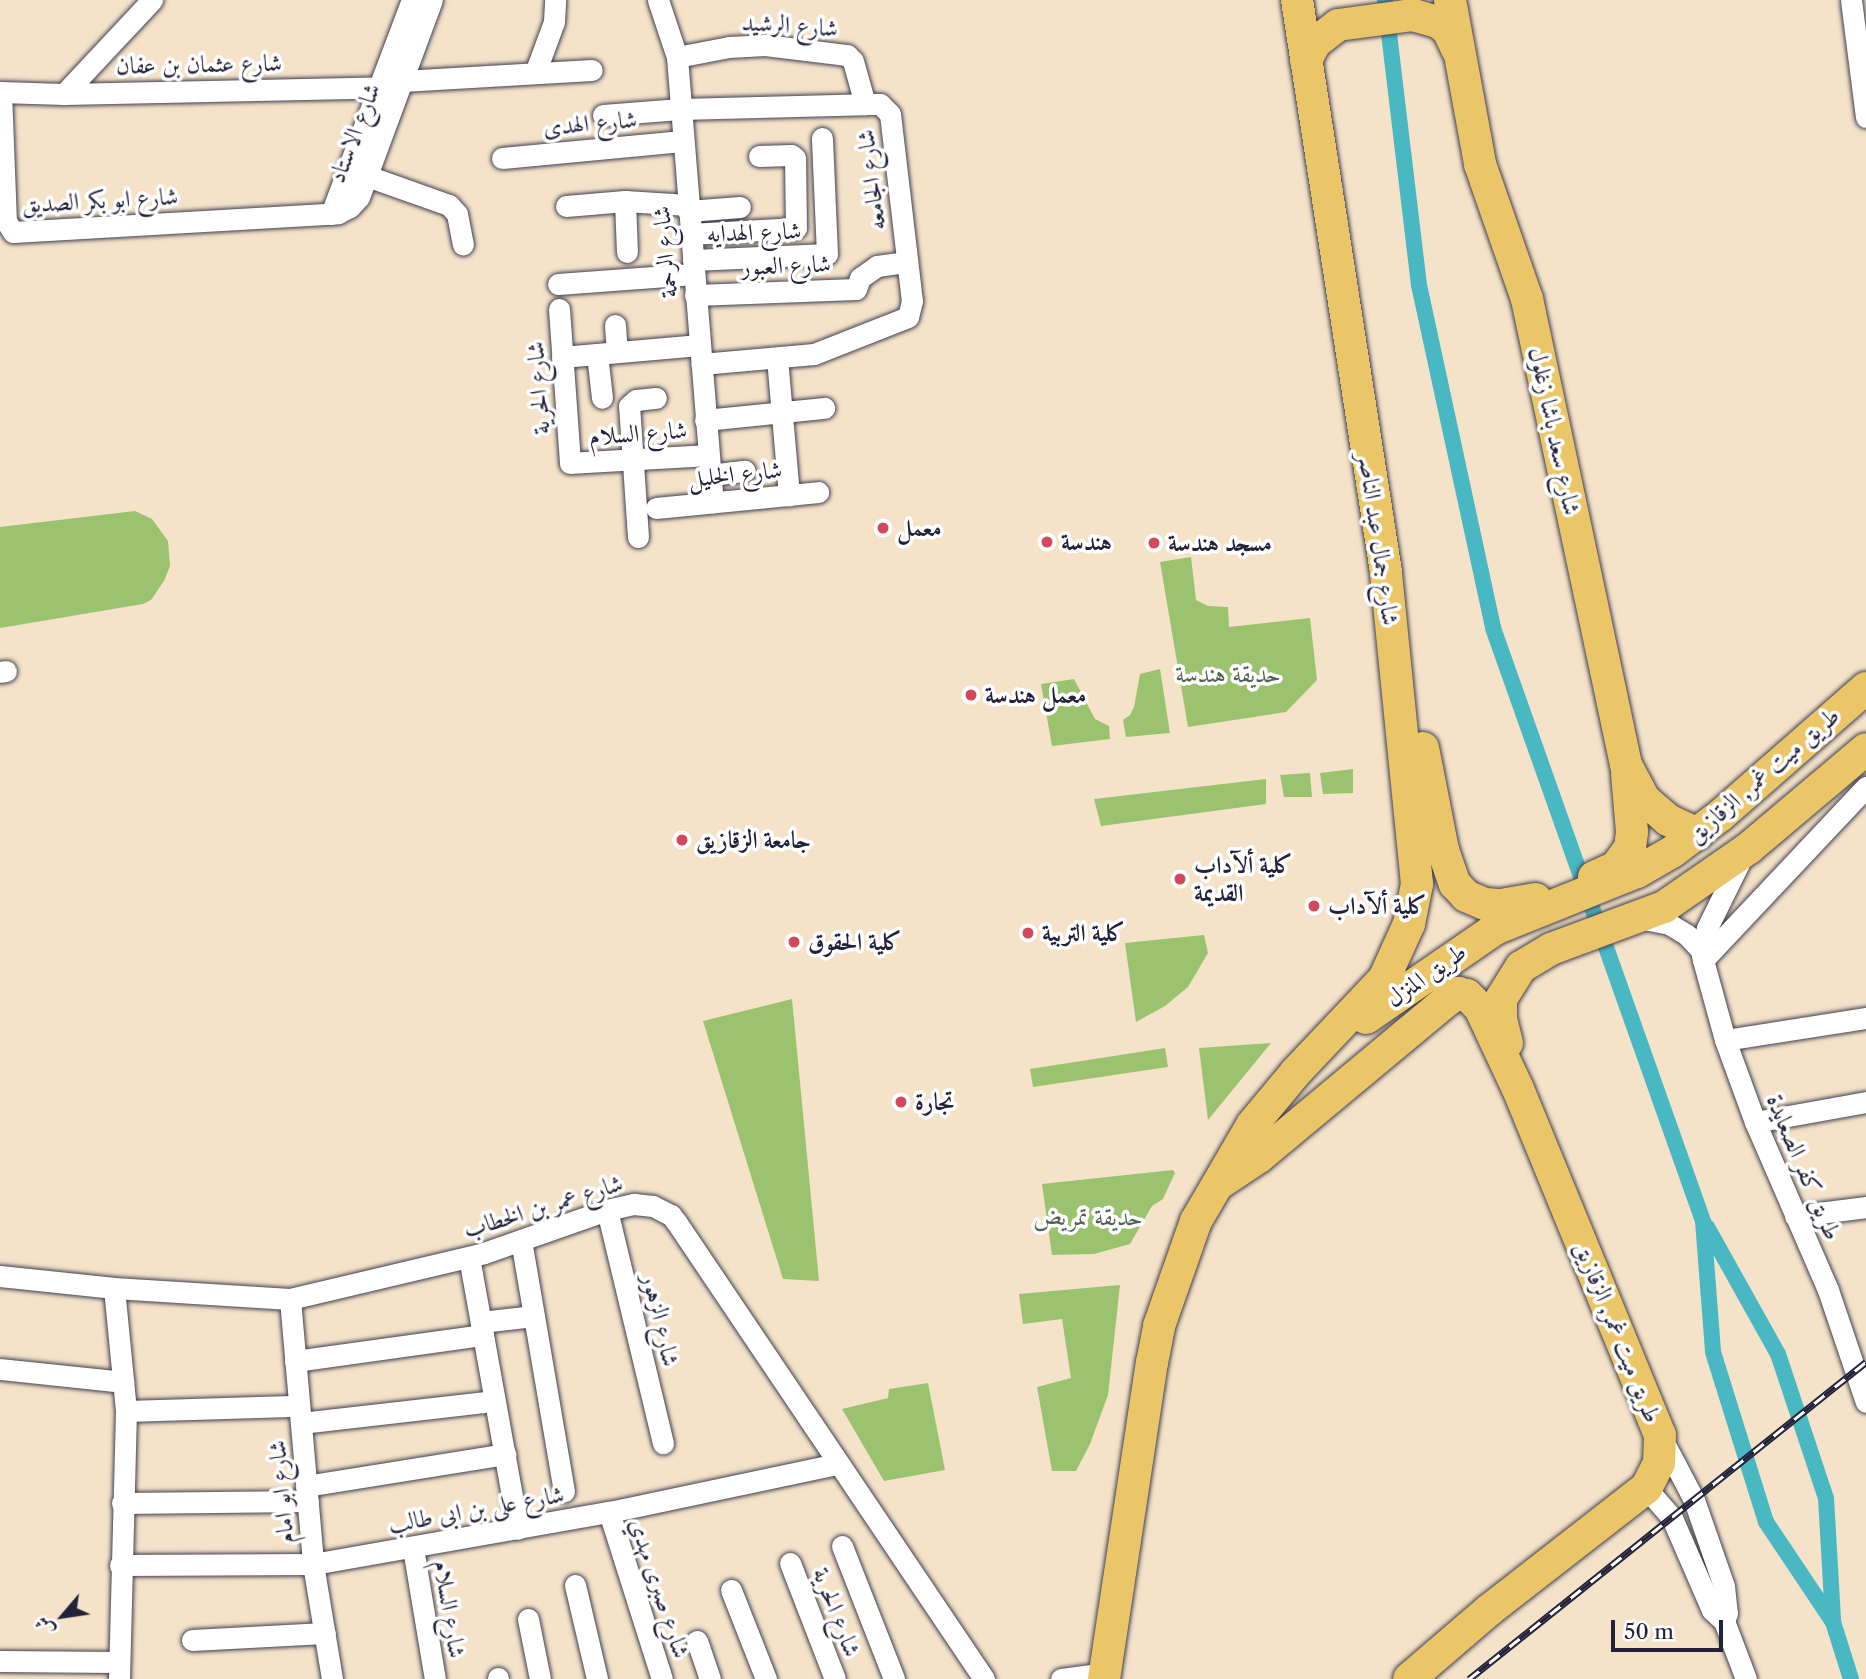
<!DOCTYPE html>
<meta charset="utf-8">
<style>
body{margin:0}
#map{position:relative;width:1866px;height:1679px;overflow:hidden;background:#f4e3c9;font-family:"Libre Caslon Text",Amiri,serif}
div>[style]{position:absolute}
[style*='--x']{left:calc(var(--x)*1px);top:calc(var(--y)*1px);width:calc(var(--w)*1px);rotate:calc(var(--a)*1deg)}
.green>*{inset:0;background:#9bc36f}
.canal>*{height:16px;margin:-8px;padding:0 8px;transform-origin:8px;border-radius:8px;background:#49b8c3}
.roads{filter:drop-shadow(0 0 2px #423f50) drop-shadow(0 0 2px #423f50)}
.minor>*{height:21px;margin:-10.5px;padding:0 10.5px;transform-origin:10.5px;border-radius:10.5px;background:#fff}
.highway>*{height:32px;margin:-16px;padding:0 16px;transform-origin:16px;border-radius:16px;background:#eac669}
.rail>*{height:7px;margin-top:-3.5px;transform-origin:0;background:repeating-linear-gradient(90deg,#fff 0 13px,#22223b 0 26px);box-sizing:border-box;border-block:2px solid #22223b}
.dots>*{width:19px;height:19px;translate:-50% -50%;box-sizing:border-box;border:4px solid #fff;border-radius:50%}
span{translate:-50% -50%;white-space:nowrap;text-align:center;line-height:1.15;-webkit-text-stroke:7px #fff;paint-order:stroke}
.street-label{font-size:24px;color:#22223b}
.poi-label{font-size:24px;color:#22223b;font-weight:700}
.left{translate:0 -50%;text-align:left}
.park-label{font-size:24px;color:#526250}
.north{position:absolute;left:28px;top:1581px;width:70px;height:70px;-webkit-text-stroke:5px #fff;paint-order:stroke;rotate:241deg;font-size:19px;font-weight:700;line-height:28px;text-align:center;color:#22223b}
.north::after{content:'';display:block;margin:auto;width:24px;height:32px;background:#22223b;clip-path:polygon(50% 0,100% 100%,50% 72%,0 100%)}
.scale{position:absolute;left:1611px;top:1620px;width:112px;height:32px;box-sizing:border-box;border:4px solid #22223b;border-top:0;padding-left:9px;font-size:21px;line-height:24px;white-space:nowrap;color:#22223b;-webkit-text-stroke:5px #fff;paint-order:stroke}
</style>
<div id="map">
<div class="green">
<i style="clip-path:polygon(135px 511px,152px 519px,168px 541px,170px 566px,164px 581px,151px 600px,143px 604px,0 628px,0 527px)"></i>
<i style="clip-path:polygon(1191px 557px,1196px 600px,1208px 606px,1228px 607px,1229px 627px,1310px 618px,1317px 680px,1286px 712px,1188px 727px,1160px 562px)"></i>
<i style="clip-path:polygon(1160px 669px,1170px 733px,1126px 737px,1123px 720px,1130px 715px,1134px 707px,1140px 674px)"></i>
<i style="clip-path:polygon(1074px 679px,1095px 719px,1109px 726px,1110px 739px,1052px 746px,1041px 684px)"></i>
<i style="clip-path:polygon(1353px 769px,1353px 793px,1323px 794px,1320px 773px)"></i>
<i style="clip-path:polygon(1310px 773px,1312px 797px,1284px 797px,1280px 775px)"></i>
<i style="clip-path:polygon(1266px 779px,1266px 804px,1101px 826px,1094px 799px)"></i>
<i style="clip-path:polygon(1204px 935px,1208px 953px,1188px 987px,1165px 1006px,1136px 1022px,1125px 943px)"></i>
<i style="clip-path:polygon(792px 999px,819px 1281px,783px 1279px,703px 1021px)"></i>
<i style="clip-path:polygon(1271px 1043px,1208px 1120px,1199px 1048px)"></i>
<i style="clip-path:polygon(1165px 1048px,1168px 1067px,1033px 1087px,1030px 1069px)"></i>
<i style="clip-path:polygon(1173px 1170px,1175px 1173px,1163px 1199px,1152px 1206px,1130px 1244px,1094px 1254px,1052px 1255px,1042px 1184px)"></i>
<i style="clip-path:polygon(1120px 1285px,1108px 1395px,1090px 1444px,1076px 1471px,1052px 1471px,1037px 1387px,1071px 1378px,1062px 1319px,1023px 1324px,1019px 1294px)"></i>
<i style="clip-path:polygon(928px 1383px,945px 1470px,884px 1481px,842px 1409px,888px 1398px,889px 1389px)"></i>
</div>
<div class="canal">
<i style="--x:1385;--y:0;--w:287;--a:83.2"></i>
<i style="--x:1419;--y:285;--w:351;--a:77.8"></i>
<i style="--x:1493;--y:628;--w:629;--a:70.5"></i>
<i style="--x:1703;--y:1221;--w:131;--a:85.6"></i>
<i style="--x:1713;--y:1352;--w:178;--a:72.7"></i>
<i style="--x:1766;--y:1522;--w:120;--a:56.2"></i>
<i style="--x:1833;--y:1622;--w:60;--a:72.5"></i>
<i style="--x:1707;--y:1227;--w:145;--a:60.8"></i>
<i style="--x:1778;--y:1354;--w:152;--a:71.6"></i>
<i style="--x:1826;--y:1498;--w:121;--a:86.7"></i>
</div>
<div class="roads">
<div class="minor">
<i style="--x:658;--y:0;--w:60;--a:71.6"></i>
<i style="--x:677;--y:57;--w:447;--a:85.4"></i>
<i style="--x:1851;--y:0;--w:118;--a:82.7"></i>
<i style="--x:677;--y:57;--w:53;--a:-10.9"></i>
<i style="--x:729;--y:47;--w:36;--a:-3"></i>
<i style="--x:765;--y:45;--w:83;--a:7"></i>
<i style="--x:847;--y:55;--w:8;--a:45"></i>
<i style="--x:853;--y:61;--w:45;--a:74.4"></i>
<i style="--x:535;--y:73;--w:54;--a:-69.6"></i>
<i style="--x:554;--y:22;--w:22;--a:-87"></i>
<i style="--x:402;--y:81;--w:190;--a:-3.3"></i>
<i style="--x:0;--y:92;--w:64;--a:1.8"></i>
<i style="--x:64;--y:94;--w:336;--a:-1.2"></i>
<i style="--x:1;--y:92;--w:129;--a:87.8"></i>
<i style="--x:6;--y:221;--w:13;--a:58"></i>
<i style="--x:13;--y:232;--w:326;--a:-3.3"></i>
<i style="--x:338;--y:213;--w:13;--a:-27"></i>
<i style="--x:350;--y:207;--w:13;--a:-48"></i>
<i style="--x:359;--y:197;--w:210;--a:-69.7"></i>
<i style="--x:64;--y:94;--w:129;--a:-46.9"></i>
<i style="--x:603;--y:115;--w:77;--a:-4.5"></i>
<i style="--x:680;--y:109;--w:185;--a:-1.5"></i>
<i style="--x:865;--y:104;--w:15;--a:0"></i>
<i style="--x:880;--y:104;--w:14;--a:45"></i>
<i style="--x:890;--y:114;--w:188;--a:83.3"></i>
<i style="--x:912;--y:301;--w:16;--a:104"></i>
<i style="--x:908;--y:317;--w:101;--a:158.5"></i>
<i style="--x:814;--y:354;--w:113;--a:174.9"></i>
<i style="--x:502;--y:158;--w:181;--a:-5.4"></i>
<i style="--x:353;--y:171;--w:102;--a:19.5"></i>
<i style="--x:449;--y:205;--w:12;--a:48"></i>
<i style="--x:457;--y:214;--w:31;--a:79"></i>
<i style="--x:625;--y:201;--w:51;--a:87.8"></i>
<i style="--x:566;--y:206;--w:59;--a:-4.8"></i>
<i style="--x:625;--y:201;--w:63;--a:3.6"></i>
<i style="--x:688;--y:211;--w:52;--a:-4.4"></i>
<i style="--x:331;--y:214;--w:229;--a:-69.3"></i>
<i style="--x:690;--y:234;--w:106;--a:-3.2"></i>
<i style="--x:796;--y:228;--w:70;--a:-90.8"></i>
<i style="--x:795;--y:158;--w:5;--a:-143"></i>
<i style="--x:791;--y:155;--w:32;--a:178"></i>
<i style="--x:693;--y:260;--w:134;--a:-2.6"></i>
<i style="--x:827;--y:254;--w:116;--a:-92.5"></i>
<i style="--x:558;--y:284;--w:136;--a:-4.2"></i>
<i style="--x:695;--y:295;--w:161;--a:-2.1"></i>
<i style="--x:856;--y:289;--w:12;--a:-70"></i>
<i style="--x:860;--y:278;--w:21;--a:-35"></i>
<i style="--x:877;--y:266;--w:30;--a:-8"></i>
<i style="--x:559;--y:309;--w:154;--a:85.9"></i>
<i style="--x:570;--y:463;--w:138;--a:-3.3"></i>
<i style="--x:615;--y:325;--w:27;--a:86"></i>
<i style="--x:597;--y:354;--w:44;--a:83.5"></i>
<i style="--x:562;--y:357;--w:138;--a:-5"></i>
<i style="--x:777;--y:358;--w:138;--a:85"></i>
<i style="--x:705;--y:420;--w:120;--a:-5.8"></i>
<i style="--x:710;--y:475;--w:35;--a:-7"></i>
<i style="--x:656;--y:508;--w:163;--a:-5.6"></i>
<i style="--x:638;--y:537;--w:131;--a:-93.9"></i>
<i style="--x:629;--y:406;--w:9;--a:-41"></i>
<i style="--x:636;--y:400;--w:20;--a:-6"></i>
<i style="--x:0;--y:672;--w:6;--a:-9"></i>
<i style="--x:1741;--y:859;--w:77;--a:116.2"></i>
<i style="--x:1707;--y:928;--w:23;--a:105"></i>
<i style="--x:1701;--y:950;--w:10;--a:79"></i>
<i style="--x:1703;--y:960;--w:83;--a:74.6"></i>
<i style="--x:1725;--y:1040;--w:87;--a:69.9"></i>
<i style="--x:1755;--y:1122;--w:183;--a:66.5"></i>
<i style="--x:1828;--y:1290;--w:118;--a:71.3"></i>
<i style="--x:1639;--y:918;--w:31;--a:11"></i>
<i style="--x:1669;--y:924;--w:21;--a:31"></i>
<i style="--x:1687;--y:935;--w:21;--a:47"></i>
<i style="--x:1703;--y:960;--w:238;--a:-46.7"></i>
<i style="--x:1725;--y:1040;--w:143;--a:-8.9"></i>
<i style="--x:1755;--y:1122;--w:113;--a:-10.2"></i>
<i style="--x:607;--y:1210;--w:240;--a:76.5"></i>
<i style="--x:1795;--y:1216;--w:72;--a:-7.2"></i>
<i style="--x:521;--y:1240;--w:255;--a:80.3"></i>
<i style="--x:469;--y:1257;--w:276;--a:79.8"></i>
<i style="--x:0;--y:1276;--w:115;--a:6"></i>
<i style="--x:114;--y:1288;--w:176;--a:3.6"></i>
<i style="--x:290;--y:1299;--w:199;--a:-13.3"></i>
<i style="--x:484;--y:1253;--w:130;--a:-19.3"></i>
<i style="--x:607;--y:1210;--w:28;--a:-13"></i>
<i style="--x:634;--y:1204;--w:19;--a:6"></i>
<i style="--x:653;--y:1206;--w:20;--a:27"></i>
<i style="--x:671;--y:1215;--w:10;--a:53"></i>
<i style="--x:677;--y:1223;--w:550;--a:56.05"></i>
<i style="--x:114;--y:1288;--w:124;--a:84.4"></i>
<i style="--x:126;--y:1411;--w:268;--a:91.5"></i>
<i style="--x:290;--y:1299;--w:266;--a:85"></i>
<i style="--x:313;--y:1564;--w:117;--a:80.6"></i>
<i style="--x:481;--y:1322;--w:53;--a:-6.5"></i>
<i style="--x:295;--y:1361;--w:190;--a:-7.9"></i>
<i style="--x:0;--y:1369;--w:124;--a:6"></i>
<i style="--x:126;--y:1411;--w:173;--a:-1.7"></i>
<i style="--x:301;--y:1423;--w:195;--a:-6.5"></i>
<i style="--x:1660;--y:1435;--w:73;--a:62.4"></i>
<i style="--x:1694;--y:1500;--w:91;--a:70.8"></i>
<i style="--x:1724;--y:1586;--w:27;--a:84"></i>
<i style="--x:1727;--y:1613;--w:9;--a:111"></i>
<i style="--x:306;--y:1486;--w:202;--a:-9.1"></i>
<i style="--x:1646;--y:1488;--w:40;--a:49"></i>
<i style="--x:1672;--y:1518;--w:100;--a:66.5"></i>
<i style="--x:1712;--y:1610;--w:16;--a:43"></i>
<i style="--x:122;--y:1503;--w:186;--a:-0.6"></i>
<i style="--x:609;--y:1512;--w:175;--a:72.4"></i>
<i style="--x:842;--y:1546;--w:143;--a:68.6"></i>
<i style="--x:413;--y:1548;--w:133;--a:80.5"></i>
<i style="--x:790;--y:1563;--w:124;--a:68.8"></i>
<i style="--x:120;--y:1565;--w:193;--a:-0.3"></i>
<i style="--x:313;--y:1564;--w:301;--a:-10"></i>
<i style="--x:609;--y:1512;--w:232;--a:-11.9"></i>
<i style="--x:575;--y:1585;--w:97;--a:76.8"></i>
<i style="--x:731;--y:1590;--w:96;--a:68.5"></i>
<i style="--x:528;--y:1619;--w:61;--a:78.7"></i>
<i style="--x:1724;--y:1621;--w:62;--a:69.2"></i>
<i style="--x:192;--y:1640;--w:133;--a:-3"></i>
<i style="--x:697;--y:1641;--w:40;--a:71.1"></i>
<i style="--x:0;--y:1661;--w:118;--a:0.5"></i>
<i style="--x:498;--y:1678;--w:1;--a:90"></i>
<i style="--x:1061;--y:1679;--w:44;--a:-7.8"></i>
</div>
<div class="highway">
<i style="--x:1450;--y:0;--w:167;--a:79.6"></i>
<i style="--x:1480;--y:164;--w:143;--a:70.8"></i>
<i style="--x:1527;--y:299;--w:476;--a:78"></i>
<i style="--x:1626;--y:765;--w:40;--a:62"></i>
<i style="--x:1645;--y:800;--w:30;--a:41"></i>
<i style="--x:1668;--y:820;--w:33;--a:25"></i>
<i style="--x:1306;--y:60;--w:19;--a:-62"></i>
<i style="--x:1315;--y:43;--w:29;--a:-38"></i>
<i style="--x:1338;--y:25;--w:76;--a:-7.6"></i>
<i style="--x:1413;--y:15;--w:26;--a:16"></i>
<i style="--x:1438;--y:22;--w:13;--a:39"></i>
<i style="--x:1448;--y:30;--w:21;--a:65"></i>
<i style="--x:1423;--y:748;--w:104;--a:78.9"></i>
<i style="--x:1443;--y:850;--w:36;--a:71"></i>
<i style="--x:1455;--y:884;--w:16;--a:47"></i>
<i style="--x:1466;--y:896;--w:21;--a:23"></i>
<i style="--x:1485;--y:904;--w:16;--a:4"></i>
<i style="--x:1501;--y:905;--w:35;--a:-10"></i>
<i style="--x:1594;--y:877;--w:24;--a:-24"></i>
<i style="--x:1616;--y:867;--w:24;--a:-54"></i>
<i style="--x:1630;--y:848;--w:16;--a:-83"></i>
<i style="--x:1632;--y:832;--w:58;--a:-94.9"></i>
<i style="--x:1366;--y:1018;--w:157;--a:-34.6"></i>
<i style="--x:1495;--y:929;--w:153;--a:-21.9"></i>
<i style="--x:1637;--y:872;--w:40;--a:-29.7"></i>
<i style="--x:1672;--y:852;--w:61;--a:-37.1"></i>
<i style="--x:1721;--y:815;--w:193;--a:-41.2"></i>
<i style="--x:1507;--y:1043;--w:25;--a:-104"></i>
<i style="--x:1501;--y:1019;--w:20;--a:-90"></i>
<i style="--x:1501;--y:999;--w:38;--a:-58"></i>
<i style="--x:1521;--y:967;--w:35;--a:-31"></i>
<i style="--x:1551;--y:949;--w:121;--a:-20.4"></i>
<i style="--x:1664;--y:907;--w:103;--a:-34.8"></i>
<i style="--x:1749;--y:848;--w:153;--a:-40.2"></i>
<i style="--x:1220;--y:1183;--w:47;--a:-33.7"></i>
<i style="--x:1259;--y:1157;--w:242;--a:-39.8"></i>
<i style="--x:1445;--y:1002;--w:16;--a:-35"></i>
<i style="--x:1458;--y:993;--w:9;--a:13"></i>
<i style="--x:1467;--y:995;--w:18;--a:45"></i>
<i style="--x:1480;--y:1008;--w:89;--a:64.9"></i>
<i style="--x:1518;--y:1089;--w:374;--a:67.7"></i>
<i style="--x:1660;--y:1435;--w:28;--a:92"></i>
<i style="--x:1659;--y:1463;--w:28;--a:117"></i>
<i style="--x:1646;--y:1488;--w:200;--a:142.1"></i>
<i style="--x:1488;--y:1611;--w:104;--a:139.3"></i>
<i style="--x:1104;--y:1679;--w:320;--a:-81.4"></i>
<i style="--x:1152;--y:1363;--w:38;--a:-79"></i>
<i style="--x:1159;--y:1326;--w:111;--a:-70.6"></i>
<i style="--x:1196;--y:1221;--w:111;--a:-59.7"></i>
<i style="--x:1252;--y:1125;--w:69;--a:-50.3"></i>
<i style="--x:1296;--y:1072;--w:128;--a:-46.6"></i>
<i style="--x:1384;--y:979;--w:60;--a:-65.6"></i>
<i style="--x:1409;--y:924;--w:41;--a:-78.7"></i>
<i style="--x:1417;--y:884;--w:314;--a:-95.7"></i>
<i style="--x:1386;--y:572;--w:579;--a:-98.84"></i>
</div>
</div>
<div class="rail">
<i style="--x:1469;--y:1679;--w:508;--a:-38.61"></i>
</div>
<div class="dots">
<i style="left:883px;top:528px;background:#d1495b"></i>
<i style="left:1047px;top:542px;background:#d1495b"></i>
<i style="left:1154px;top:543px;background:#d1495b"></i>
<i style="left:971px;top:695px;background:#d1495b"></i>
<i style="left:682px;top:840px;background:#d1495b"></i>
<i style="left:1180px;top:879px;background:#d1495b"></i>
<i style="left:1314px;top:906px;background:#d1495b"></i>
<i style="left:1028px;top:933px;background:#d1495b"></i>
<i style="left:794px;top:942px;background:#d1495b"></i>
<i style="left:901px;top:1102px;background:#d1495b"></i>
</div>
<div class="street-label">
<span style="left:790px;top:25px;rotate:4deg">شارع الرشيد</span>
<span style="left:199px;top:64px;rotate:-1deg">شارع عثمان بن عفان</span>
<span style="left:590px;top:123px;rotate:-5deg">شارع الهدى</span>
<span style="left:354px;top:133px;rotate:-69deg">شارع الاستاد</span>
<span style="left:871px;top:180px;rotate:-97deg">شارع الجامعه</span>
<span style="left:100px;top:200px;rotate:-3deg">شارع ابو بكر الصديق</span>
<span style="left:754px;top:232px;rotate:-2deg">شارع الهدايه</span>
<span style="left:665px;top:252px;rotate:-95deg">شارع الرحمة</span>
<span style="left:786px;top:265px;rotate:-2deg">شارع العبور</span>
<span style="left:538px;top:388px;rotate:-94deg">شارع الحرية</span>
<span style="left:1555px;top:431px;rotate:78deg">شارع سعد باشا زغلول</span>
<span style="left:638px;top:433px;rotate:-4deg">شارع السلام</span>
<span style="left:735px;top:474px;rotate:-6deg">شارع الخليل</span>
<span style="left:1379px;top:539px;rotate:82deg">شارع جمال عبد الناصر</span>
<span style="left:1763px;top:775px;rotate:-41deg">طريق ميت غمر, الزقازيق</span>
<span style="left:1426px;top:975px;rotate:-35deg">طريق المنزل</span>
<span style="left:1804px;top:1167px;rotate:67deg">طريق كفر الصعايدة</span>
<span style="left:543px;top:1206px;rotate:-17deg">شارع عمر بن الخطاب</span>
<span style="left:661px;top:1320px;rotate:77deg">شارع الزهور</span>
<span style="left:1618px;top:1332px;rotate:68deg">طريق ميت غمر, الزقازيق</span>
<span style="left:281px;top:1492px;rotate:-95deg">شارع ابو امام</span>
<span style="left:476px;top:1509px;rotate:-10deg">شارع على بن ابى طالب</span>
<span style="left:660px;top:1588px;rotate:72deg">شارع صبرى مهدي</span>
<span style="left:450px;top:1609px;rotate:81deg">شارع السلام</span>
<span style="left:837px;top:1612px;rotate:69deg">شارع الحرية</span>
</div>
<div class="poi-label">
<span class="left" style="left:897px;top:528px">معمل</span>
<span class="left" style="left:1061px;top:542px">هندسة</span>
<span class="left" style="left:1168px;top:543px">مسجد هندسة</span>
<span class="left" style="left:985px;top:695px">معمل هندسة</span>
<span class="left" style="left:696px;top:840px">جامعة الزقازيق</span>
<span class="left" style="left:1194px;top:879px">كلية ألآداب<br>القديمة</span>
<span class="left" style="left:1328px;top:906px">كلية ألآداب</span>
<span class="left" style="left:1042px;top:933px">كلية التربية</span>
<span class="left" style="left:808px;top:942px">كلية الحقوق</span>
<span class="left" style="left:915px;top:1102px">تجارة</span>
</div>
<div class="park-label">
<span style="left:1228px;top:674px">حديقة هندسة</span>
<span style="left:1088px;top:1217px">حديقة تمريض</span>
</div>
<div class="north">ش</div>
<div class="scale">50 m</div>
</div>
